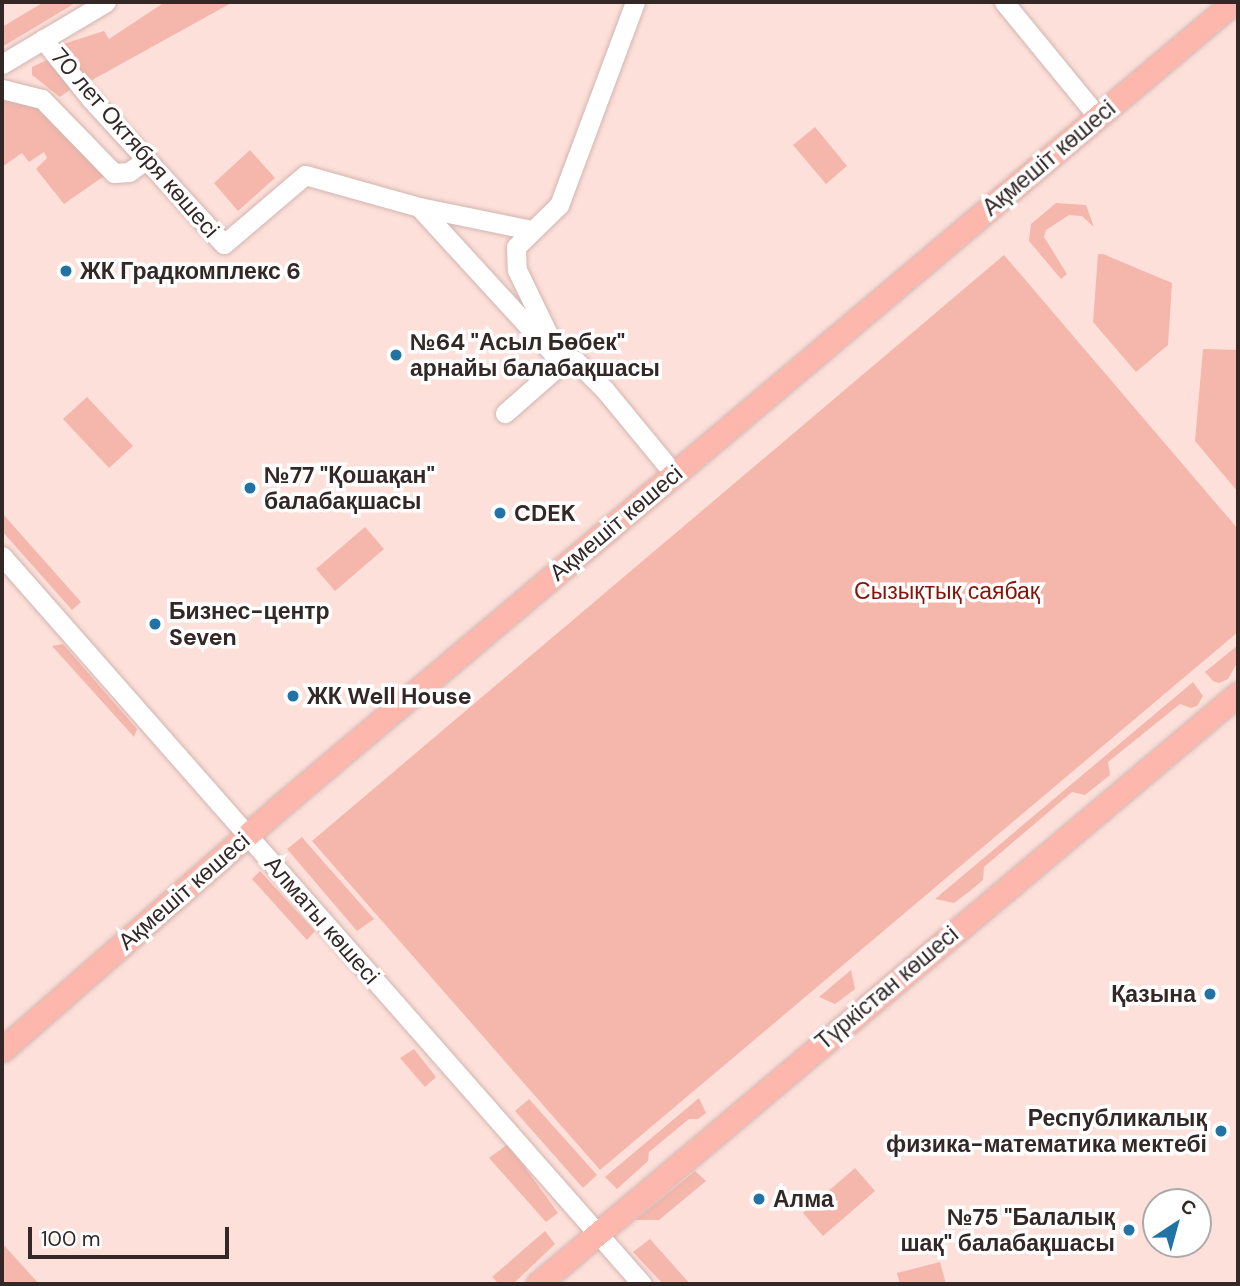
<!DOCTYPE html>
<meta charset="utf-8">
<style>
body{margin:0}
#map{position:relative;width:1240px;height:1286px;overflow:hidden;background:#fee0da;font-family:"DM Sans",sans-serif}
div>[style]{position:absolute}
[style*='--x']{left:calc(var(--x)*1px);top:calc(var(--y)*1px);width:calc(var(--w)*1px);rotate:calc(var(--a)*1deg)}
.green>*{inset:0;background:#f5b6ab}
.roads{filter:drop-shadow(0 0 2px #d2b5b0) drop-shadow(0 0 2px #d2b5b0)}
.minor>*{height:19px;margin:-9.5px;padding:0 9.5px;transform-origin:9.5px;border-radius:9.5px;background:#fff}
.major>*{height:23px;margin:-11.5px;padding:0 11.5px;transform-origin:11.5px;border-radius:11.5px;background:#fdb7ac}
.dots>*{width:19px;height:19px;translate:-50% -50%;box-sizing:border-box;border:4px solid #fff;border-radius:50%}
span{translate:-50% -50%;white-space:nowrap;text-align:center;line-height:1.15;-webkit-text-stroke:7px #fff;paint-order:stroke}
.street-label{font-size:23px;color:#332826}
.poi-label{font-size:23px;color:#332826;font-weight:700}
.left{translate:0 -50%;text-align:left}
.right{translate:-100% -50%;text-align:right}
.park-label{font-size:23px;color:#851307}
.frame{position:absolute;inset:0;border:4px solid #332826;pointer-events:none}
.north{position:absolute;left:1142px;top:1188px;width:70px;height:70px;box-sizing:border-box;background:#fff;border:2px solid #ada9a8;border-radius:50%;rotate:36deg;font-size:19px;font-weight:700;line-height:28px;text-align:center;color:#332826}
.north::after{content:'';display:block;margin:auto;width:24px;height:32px;background:#2073a4;clip-path:polygon(50% 0,100% 100%,50% 72%,0 100%)}
.scale{position:absolute;left:28px;top:1227px;width:201px;height:32px;box-sizing:border-box;border:4px solid #332826;border-top:0;padding-left:9px;font-size:21px;line-height:24px;white-space:nowrap;color:#332826;-webkit-text-stroke:5px #fff;paint-order:stroke}
</style>
<div id="map">
<div class="green">
<i style="clip-path:polygon(44px 2px,77px 2px,2px 47px,2px 27px)"></i>
<i style="clip-path:polygon(165px 2px,233px 2px,85px 84px,57px 46px,104px 31px,109px 39px)"></i>
<i style="clip-path:polygon(47px 60px,71px 89px,60px 97px,32px 75px,32px 67px)"></i>
<i style="clip-path:polygon(2px 99px,39px 106px,107px 174px,64px 204px,36px 169px,47px 158px,44px 152px,29px 162px,22px 153px,2px 167px)"></i>
<i style="clip-path:polygon(815px 127px,847px 166px,826px 184px,793px 145px)"></i>
<i style="clip-path:polygon(250px 150px,275px 178px,238px 211px,214px 183px)"></i>
<i style="clip-path:polygon(1056px 203px,1086px 205px,1094px 227px,1082px 216px,1069px 215px,1046px 230px,1044px 237px,1067px 274px,1061px 279px,1029px 241px,1031px 224px)"></i>
<i style="clip-path:polygon(1098px 254px,1103px 254px,1172px 283px,1168px 345px,1136px 372px,1093px 322px)"></i>
<i style="clip-path:polygon(1004px 255px,1238px 529px,1238px 632px,600px 1170px,312px 841px)"></i>
<i style="clip-path:polygon(1203px 349px,1238px 350px,1238px 492px,1195px 441px)"></i>
<i style="clip-path:polygon(87px 397px,133px 446px,109px 468px,63px 419px)"></i>
<i style="clip-path:polygon(2px 513px,81px 602px,72px 610px,2px 531px)"></i>
<i style="clip-path:polygon(365px 527px,384px 549px,335px 591px,316px 569px)"></i>
<i style="clip-path:polygon(63px 644px,137px 729px,134px 737px,52px 646px)"></i>
<i style="clip-path:polygon(1238px 645px,1238px 661px,1228px 679px,1219px 683px,1213px 681px,1205px 672px)"></i>
<i style="clip-path:polygon(1193px 682px,1203px 696px,1197px 706px,1191px 708px,1180px 704px,1108px 762px,1110px 775px,1085px 795px,1072px 792px,984px 867px,983px 880px,970px 891px,954px 903px,935px 899px)"></i>
<i style="clip-path:polygon(302px 837px,306px 842px,374px 919px,357px 931px,287px 849px)"></i>
<i style="clip-path:polygon(260px 871px,315px 931px,307px 940px,252px 879px)"></i>
<i style="clip-path:polygon(851px 970px,855px 989px,835px 1004px,819px 997px)"></i>
<i style="clip-path:polygon(414px 1049px,436px 1077px,425px 1087px,400px 1058px)"></i>
<i style="clip-path:polygon(699px 1098px,706px 1113px,698px 1119px,689px 1119px,649px 1152px,648px 1161px,617px 1189px,605px 1177px)"></i>
<i style="clip-path:polygon(529px 1099px,597px 1175px,583px 1188px,515px 1111px)"></i>
<i style="clip-path:polygon(508px 1144px,558px 1213px,546px 1222px,489px 1158px)"></i>
<i style="clip-path:polygon(855px 1168px,875px 1191px,823px 1236px,803px 1213px)"></i>
<i style="clip-path:polygon(695px 1171px,706px 1181px,659px 1220px,635px 1220px)"></i>
<i style="clip-path:polygon(545px 1231px,555px 1244px,513px 1284px,499px 1284px,492px 1277px)"></i>
<i style="clip-path:polygon(650px 1239px,690px 1284px,663px 1284px,633px 1252px)"></i>
<i style="clip-path:polygon(2px 1243px,39px 1284px,2px 1284px)"></i>
<i style="clip-path:polygon(940px 1262px,946px 1284px,900px 1284px,897px 1273px)"></i>
</div>
<div class="roads">
<div class="minor">
<i style="--x:635;--y:2;--w:217;--a:110.5"></i>
<i style="--x:559;--y:205;--w:60;--a:135.7"></i>
<i style="--x:516;--y:247;--w:23;--a:88"></i>
<i style="--x:517;--y:270;--w:103;--a:64.2"></i>
<i style="--x:562;--y:363;--w:14;--a:-8"></i>
<i style="--x:576;--y:361;--w:41;--a:45"></i>
<i style="--x:605;--y:390;--w:109;--a:50.6"></i>
<i style="--x:1004;--y:2;--w:149;--a:50.7"></i>
<i style="--x:43;--y:39;--w:75;--a:51.5"></i>
<i style="--x:90;--y:98;--w:198;--a:47.5"></i>
<i style="--x:224;--y:244;--w:106;--a:-40.4"></i>
<i style="--x:305;--y:175;--w:118;--a:15.7"></i>
<i style="--x:419;--y:207;--w:114;--a:11.6"></i>
<i style="--x:2;--y:64;--w:121;--a:-30.8"></i>
<i style="--x:2;--y:89;--w:41;--a:14"></i>
<i style="--x:42;--y:99;--w:103;--a:45.8"></i>
<i style="--x:114;--y:173;--w:15;--a:-4"></i>
<i style="--x:129;--y:172;--w:22;--a:-36"></i>
<i style="--x:419;--y:207;--w:212;--a:47.5"></i>
<i style="--x:562;--y:363;--w:76;--a:138.7"></i>
<i style="--x:2;--y:556;--w:969;--a:48.68"></i>
</div>
<div class="major">
<i style="--x:2;--y:1050;--w:366;--a:-41.2"></i>
<i style="--x:277;--y:809;--w:1252;--a:-40.14"></i>
<i style="--x:538;--y:1284;--w:915;--a:-40.13"></i>
</div>
</div>
<div class="dots">
<i style="left:66px;top:271px;background:#2073a4"></i>
<i style="left:396px;top:355px;background:#2073a4"></i>
<i style="left:250px;top:488px;background:#2073a4"></i>
<i style="left:500px;top:513px;background:#2073a4"></i>
<i style="left:155px;top:624px;background:#2073a4"></i>
<i style="left:293px;top:696px;background:#2073a4"></i>
<i style="left:1210px;top:994px;background:#2073a4"></i>
<i style="left:1221px;top:1131px;background:#2073a4"></i>
<i style="left:759px;top:1199px;background:#2073a4"></i>
<i style="left:1129px;top:1230px;background:#2073a4"></i>
</div>
<div class="street-label">
<span style="left:135px;top:143px;rotate:49deg">70 лет Октября көшесі</span>
<span style="left:1049px;top:158px;rotate:-40deg">Ақмешіт көшесі</span>
<span style="left:616px;top:523px;rotate:-40deg">Ақмешіт көшесі</span>
<span style="left:184px;top:891px;rotate:-41deg">Ақмешіт көшесі</span>
<span style="left:322px;top:920px;rotate:49deg">Алматы көшесі</span>
<span style="left:887px;top:988px;rotate:-40deg">Түркістан көшесі</span>
</div>
<div class="poi-label">
<span class="left" style="left:80px;top:271px">ЖК Градкомплекс 6</span>
<span class="left" style="left:410px;top:355px">№64 "Асыл Бөбек"<br>арнайы балабақшасы</span>
<span class="left" style="left:264px;top:488px">№77 "Қошақан"<br>балабақшасы</span>
<span class="left" style="left:514px;top:513px">CDEK</span>
<span class="left" style="left:169px;top:624px">Бизнес-центр<br>Seven</span>
<span class="left" style="left:307px;top:696px">ЖК Well House</span>
<span class="right" style="left:1196px;top:994px">Қазына</span>
<span class="right" style="left:1207px;top:1131px">Республикалық<br>физика-математика мектебі</span>
<span class="left" style="left:773px;top:1199px">Алма</span>
<span class="right" style="left:1115px;top:1230px">№75 "Балалық<br>шақ" балабақшасы</span>
</div>
<div class="park-label">
<span style="left:947px;top:591px">Сызықтық саябақ</span>
</div>
<div class="frame"></div>
<div class="north">С</div>
<div class="scale">100 m</div>
</div>
